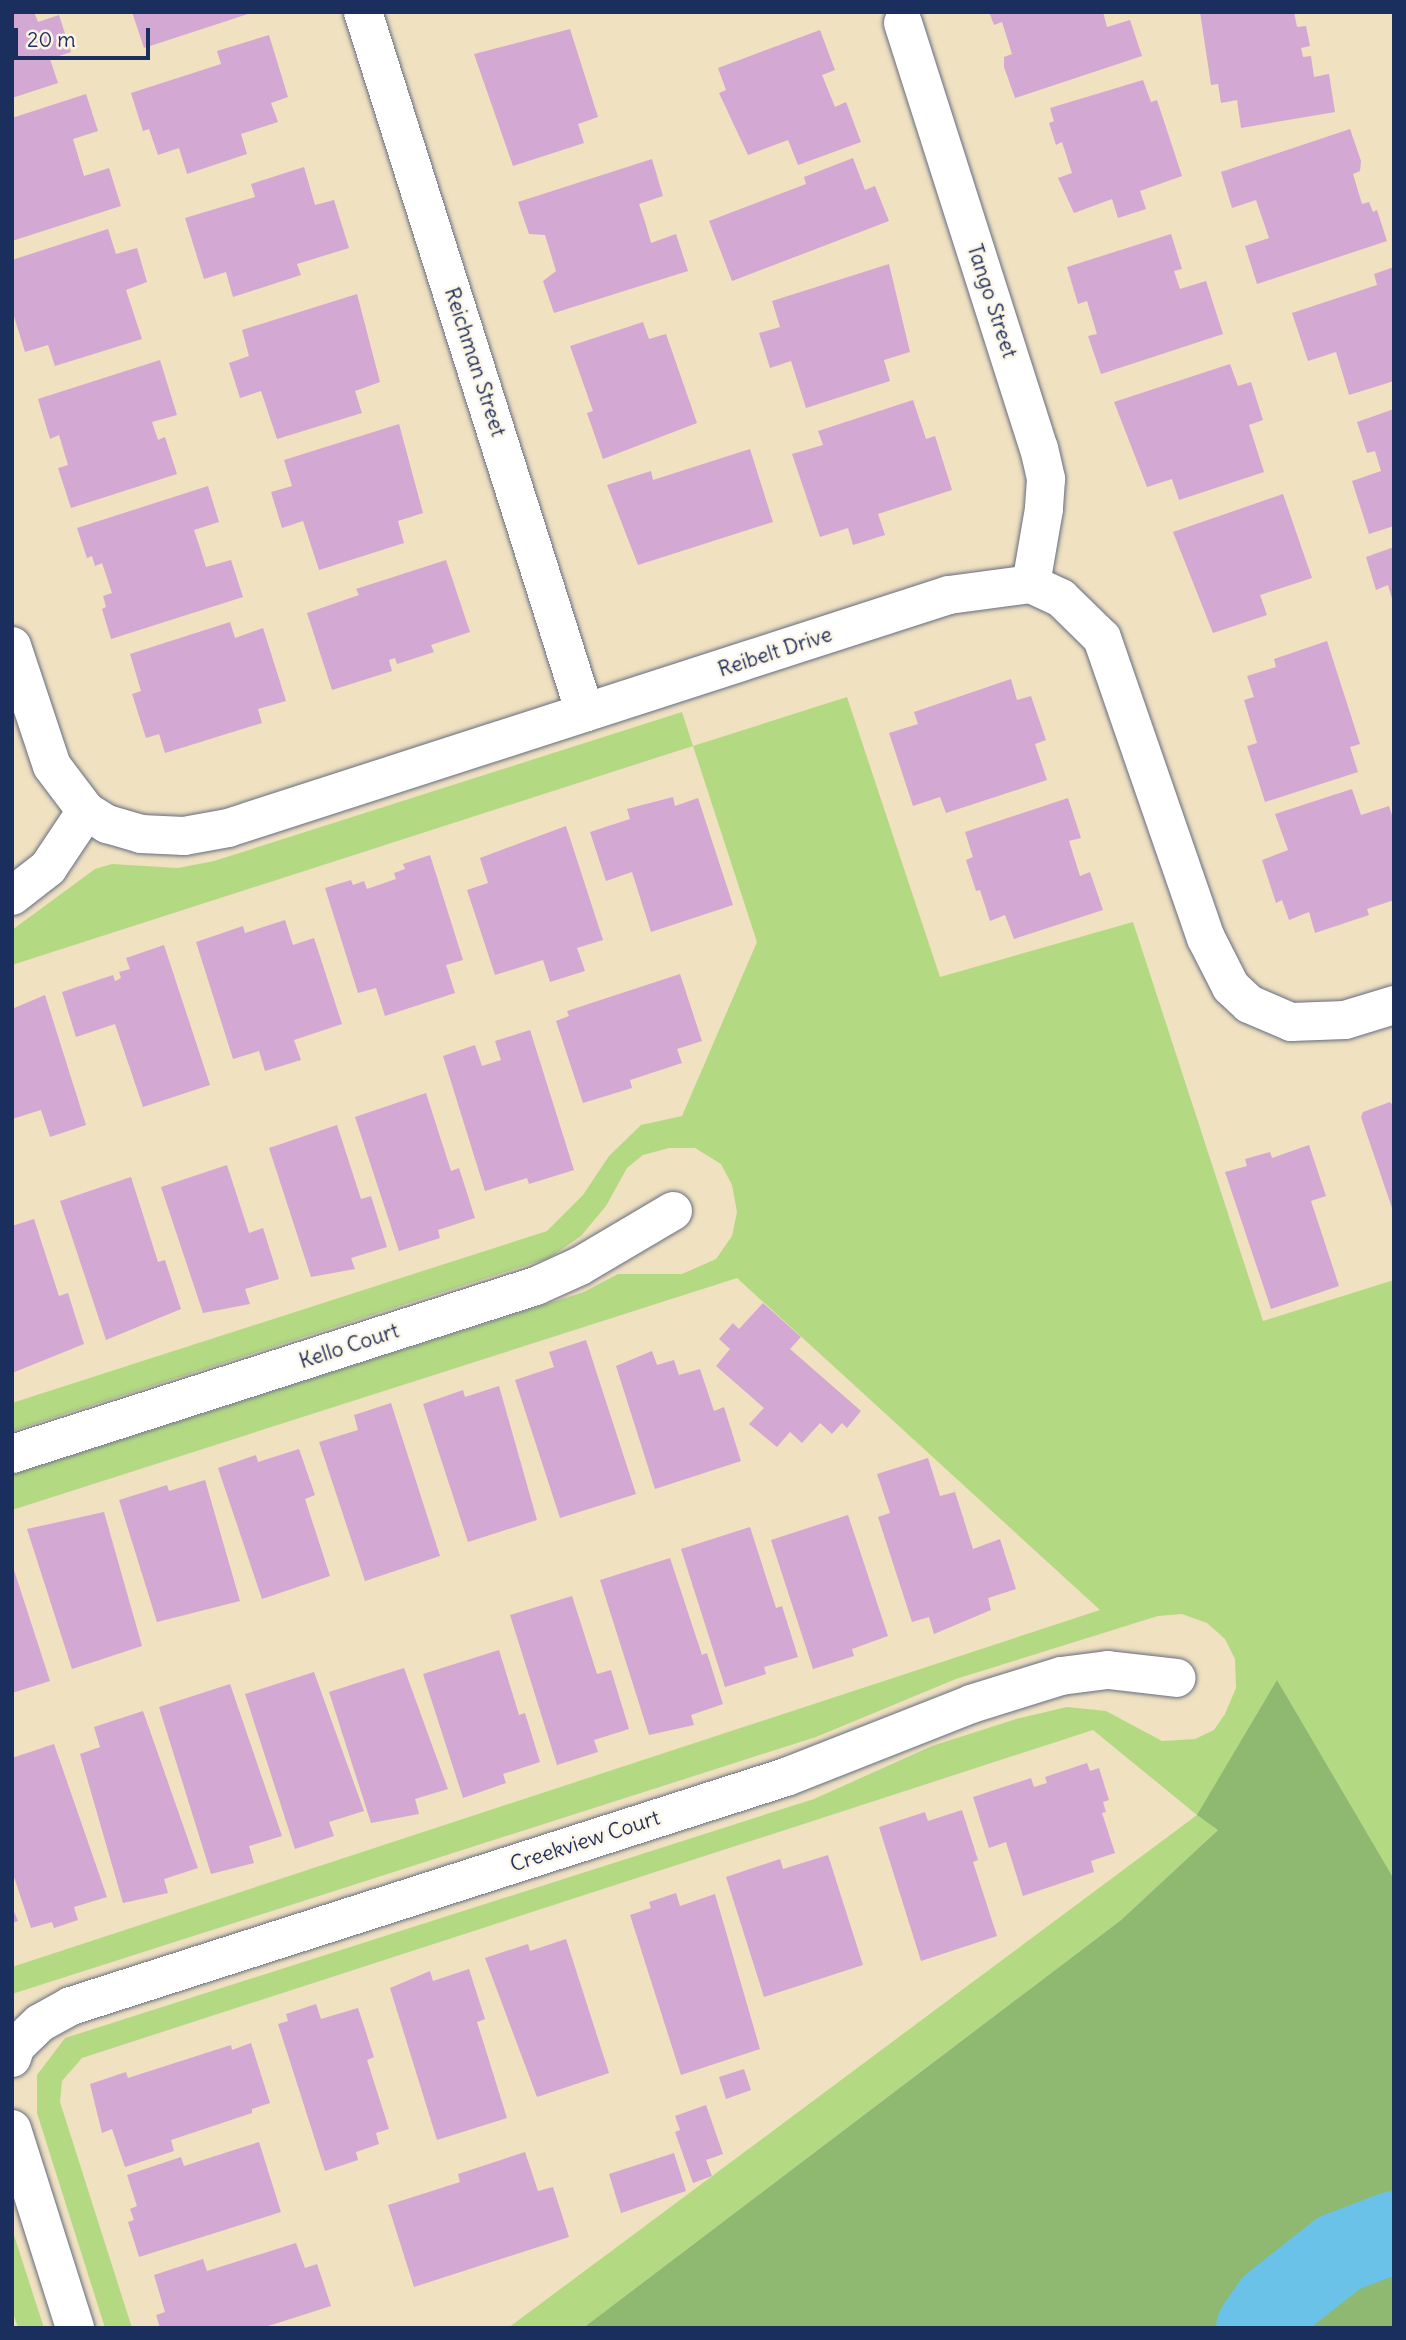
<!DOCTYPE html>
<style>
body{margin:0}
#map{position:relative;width:1406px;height:2340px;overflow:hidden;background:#f0e1c1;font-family:Delius,sans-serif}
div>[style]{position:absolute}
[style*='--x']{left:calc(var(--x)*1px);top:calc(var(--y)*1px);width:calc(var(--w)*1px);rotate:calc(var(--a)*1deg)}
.green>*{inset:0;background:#b4d983}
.forest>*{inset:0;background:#8fb971}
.river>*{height:82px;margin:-41px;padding:0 41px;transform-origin:41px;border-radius:41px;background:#6bc2e8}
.building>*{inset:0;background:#d3a8d2}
.roads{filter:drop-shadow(0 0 2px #666d81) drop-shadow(0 0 2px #666d81)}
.minor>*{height:38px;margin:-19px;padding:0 19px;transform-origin:19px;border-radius:19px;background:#fff}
span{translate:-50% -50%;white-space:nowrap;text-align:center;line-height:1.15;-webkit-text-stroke:5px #fcf5e5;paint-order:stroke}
.street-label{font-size:21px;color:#1b2f5e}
.frame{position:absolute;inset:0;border:14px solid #1b2f5e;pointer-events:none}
.scale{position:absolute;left:14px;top:28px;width:136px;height:32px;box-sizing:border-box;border:4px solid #1b2f5e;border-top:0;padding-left:9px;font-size:21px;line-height:24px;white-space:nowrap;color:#1b2f5e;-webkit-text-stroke:5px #fcf5e5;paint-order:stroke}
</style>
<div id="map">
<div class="green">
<i style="clip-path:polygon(847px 697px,940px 977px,1133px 922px,1263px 1321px,1394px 1280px,1394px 1879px,1277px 1681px,1198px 1816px,1219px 1829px,1121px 1920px,583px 2328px,508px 2328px,1197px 1815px,1093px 1730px,82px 2058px,62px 2081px,60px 2102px,132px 2328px,105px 2328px,37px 2113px,37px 2075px,65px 2038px,814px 1799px,932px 1746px,1016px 1719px,1067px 1707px,1106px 1711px,1162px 1741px,1195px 1739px,1214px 1730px,1225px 1714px,1236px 1688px,1235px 1659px,1225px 1639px,1207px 1623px,1182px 1614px,1158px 1616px,956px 1679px,816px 1737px,12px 1994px,12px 1967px,1100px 1610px,737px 1278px,12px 1510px,12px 1475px,584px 1292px,618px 1274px,682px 1274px,716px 1259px,732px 1236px,737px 1212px,732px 1185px,721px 1164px,695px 1148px,669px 1148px,643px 1155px,627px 1168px,606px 1206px,581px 1236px,549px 1258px,12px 1431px,12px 1403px,547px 1231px,583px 1195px,609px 1156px,641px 1125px,682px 1116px,757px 942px,693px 746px,12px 965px,12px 930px,95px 869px,112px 864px,178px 868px,214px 861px,682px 712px,693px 746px)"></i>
<i style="clip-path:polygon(12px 2229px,44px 2328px,18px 2328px,12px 2310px)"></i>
</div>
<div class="forest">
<i style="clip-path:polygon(1277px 1680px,1394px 1879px,1394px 2328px,583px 2328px,1121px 1920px,1218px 1830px,1197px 1815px)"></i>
</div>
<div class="river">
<i style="--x:1257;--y:2328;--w:28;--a:-55"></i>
<i style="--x:1273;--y:2305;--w:84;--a:-38.2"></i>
<i style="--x:1339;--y:2253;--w:59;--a:-20.9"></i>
</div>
<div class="building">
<i style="clip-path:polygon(12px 12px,34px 12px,38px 22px,59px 15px,71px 52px,50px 59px,58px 83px,12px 98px)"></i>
<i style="clip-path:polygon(132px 12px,251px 12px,251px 13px,144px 48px)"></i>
<i style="clip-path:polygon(989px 12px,1103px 12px,1107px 27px,1130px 20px,1142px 56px,1015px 98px,1004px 67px,1004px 57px,1012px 54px,1002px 22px,994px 25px)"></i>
<i style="clip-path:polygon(1200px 12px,1294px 12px,1297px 27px,1306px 26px,1310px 46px,1301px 48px,1303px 57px,1311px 56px,1314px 77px,1329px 74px,1335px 112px,1241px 128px,1237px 100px,1221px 103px,1218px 84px,1211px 85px)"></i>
<i style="clip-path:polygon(570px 29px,598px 117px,578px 124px,584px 143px,513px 166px,474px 54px)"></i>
<i style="clip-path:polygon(820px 30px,835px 70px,822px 75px,835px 107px,846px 102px,861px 142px,798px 165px,788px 140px,748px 155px,719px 93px,726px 90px,718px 68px)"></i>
<i style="clip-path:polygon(269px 35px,288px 97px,271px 103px,278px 122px,241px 134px,247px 154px,187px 174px,179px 148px,158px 155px,149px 129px,143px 131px,131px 93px,221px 64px,217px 51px)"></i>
<i style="clip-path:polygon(1143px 80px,1151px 102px,1157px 100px,1182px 176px,1140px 191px,1146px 209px,1118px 218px,1112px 199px,1074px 213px,1058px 178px,1072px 173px,1062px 142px,1056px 145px,1049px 123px,1054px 121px,1050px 108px)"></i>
<i style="clip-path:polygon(86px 94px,98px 131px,73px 139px,84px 176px,109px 168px,121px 206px,12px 241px,12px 118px)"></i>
<i style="clip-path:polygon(1350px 129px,1361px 161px,1360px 171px,1353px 174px,1362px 204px,1369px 202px,1373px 212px,1377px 210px,1387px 241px,1257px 284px,1245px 246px,1269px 238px,1256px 200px,1232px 208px,1221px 172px)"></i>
<i style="clip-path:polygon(853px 158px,865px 190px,875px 186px,889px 221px,732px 281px,709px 221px,806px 184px,804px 177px)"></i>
<i style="clip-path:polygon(652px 159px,663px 196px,639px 204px,645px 222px,651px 243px,676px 234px,688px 271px,554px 313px,543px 281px,556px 271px,545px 235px,529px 234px,518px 202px)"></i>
<i style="clip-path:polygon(304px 167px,315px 205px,334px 200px,349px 248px,297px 264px,301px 275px,233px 297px,226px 272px,204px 279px,185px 218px,255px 197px,251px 184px)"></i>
<i style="clip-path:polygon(108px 229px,116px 254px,137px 248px,147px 282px,126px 290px,142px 339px,55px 366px,48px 345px,25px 352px,12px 310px,12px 260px)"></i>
<i style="clip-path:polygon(1171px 234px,1182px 269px,1174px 271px,1180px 289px,1206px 281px,1223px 334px,1101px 374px,1088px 336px,1097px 334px,1087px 301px,1078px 304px,1067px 267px)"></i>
<i style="clip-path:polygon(889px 264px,910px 352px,884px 360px,890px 381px,806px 408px,791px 361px,770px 368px,759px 333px,780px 327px,772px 301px)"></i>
<i style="clip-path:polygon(1394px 267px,1394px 381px,1349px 395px,1336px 352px,1308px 361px,1292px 313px,1377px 285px,1374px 274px)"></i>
<i style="clip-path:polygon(357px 294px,380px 382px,355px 391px,362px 413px,277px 439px,261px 391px,240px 398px,229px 363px,249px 356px,242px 330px)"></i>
<i style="clip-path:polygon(643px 322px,649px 339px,666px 334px,697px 423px,603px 459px,587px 413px,593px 411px,570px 346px)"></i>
<i style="clip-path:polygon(160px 360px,177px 415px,152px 422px,158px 440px,165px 437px,177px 474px,71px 508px,58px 468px,68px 465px,59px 435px,50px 439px,38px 399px)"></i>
<i style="clip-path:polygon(1230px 364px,1238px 386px,1251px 382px,1263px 420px,1249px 425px,1264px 472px,1179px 500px,1172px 479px,1147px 487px,1114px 402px)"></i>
<i style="clip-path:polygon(913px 400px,926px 439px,935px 436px,952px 490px,878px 514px,885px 535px,853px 545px,848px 528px,820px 537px,792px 454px,823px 445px,818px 431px)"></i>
<i style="clip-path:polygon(1394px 409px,1394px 526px,1369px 534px,1352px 481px,1381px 471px,1375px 451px,1367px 453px,1357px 422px)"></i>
<i style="clip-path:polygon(399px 424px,423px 513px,398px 521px,404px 543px,319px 570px,303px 521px,282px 528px,271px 492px,292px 486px,284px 460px)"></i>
<i style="clip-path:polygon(750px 449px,773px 522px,638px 565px,607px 485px,651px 471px,653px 480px)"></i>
<i style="clip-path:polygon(208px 486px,219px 522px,194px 530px,200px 548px,206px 567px,231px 560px,243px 597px,111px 639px,102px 609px,106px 607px,103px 596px,112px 593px,102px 563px,95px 566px,92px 556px,87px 558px,77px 528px)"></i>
<i style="clip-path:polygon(1283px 494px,1312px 578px,1260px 595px,1267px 615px,1213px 633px,1173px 532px)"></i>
<i style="clip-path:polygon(1394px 547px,1394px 602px,1393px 602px,1388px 585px,1376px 590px,1366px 557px)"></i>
<i style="clip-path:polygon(446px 560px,470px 632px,431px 645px,434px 652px,397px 664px,395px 658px,389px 660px,392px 671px,332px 690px,307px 613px,359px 595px,356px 589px)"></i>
<i style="clip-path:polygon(230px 622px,235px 638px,263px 628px,286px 701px,258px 709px,262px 723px,165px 753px,159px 734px,146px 738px,132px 694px,141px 691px,130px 654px)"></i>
<i style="clip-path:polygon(1327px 641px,1360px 744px,1350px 747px,1358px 772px,1265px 802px,1247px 746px,1257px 743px,1244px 700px,1254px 697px,1247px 676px,1276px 667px,1274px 659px)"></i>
<i style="clip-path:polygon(1011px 679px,1017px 700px,1031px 696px,1046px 740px,1035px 744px,1047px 780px,946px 813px,940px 797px,913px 806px,889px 733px,918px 724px,914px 712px)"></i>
<i style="clip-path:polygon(1352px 789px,1361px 815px,1389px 806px,1394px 821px,1394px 900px,1367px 909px,1369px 915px,1315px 933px,1309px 912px,1289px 920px,1282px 900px,1276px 903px,1262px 860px,1288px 850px,1275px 814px)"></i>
<i style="clip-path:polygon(673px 797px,675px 806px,698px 798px,733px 905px,651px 932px,632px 872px,606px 881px,590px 832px,630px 819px,627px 809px)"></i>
<i style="clip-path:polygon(1068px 798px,1081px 838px,1069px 841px,1080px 876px,1090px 872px,1103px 910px,1014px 939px,1005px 915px,990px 921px,980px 890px,976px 891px,966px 860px,973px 857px,965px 832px)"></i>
<i style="clip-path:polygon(566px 826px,603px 940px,577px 948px,585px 971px,550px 982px,543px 960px,495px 975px,467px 890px,488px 883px,480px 858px)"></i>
<i style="clip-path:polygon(430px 855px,463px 960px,446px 965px,455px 993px,385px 1016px,376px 988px,358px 993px,325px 888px,351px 880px,353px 885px,364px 881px,367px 889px,396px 879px,394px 873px,405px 869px,403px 864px)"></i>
<i style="clip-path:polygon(285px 920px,293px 945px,314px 938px,342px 1024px,294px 1040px,301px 1060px,265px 1071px,259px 1051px,233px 1059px,196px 942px,243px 926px,245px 933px)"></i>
<i style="clip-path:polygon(164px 945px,210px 1085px,143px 1107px,115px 1024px,76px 1037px,62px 992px,113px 975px,115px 981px,121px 978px,119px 972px,130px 969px,126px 958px)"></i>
<i style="clip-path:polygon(680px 974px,702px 1041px,677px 1049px,682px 1063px,630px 1080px,632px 1088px,583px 1103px,556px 1021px,569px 1016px,567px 1011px)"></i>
<i style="clip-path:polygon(45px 995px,86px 1125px,50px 1137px,41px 1110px,12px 1119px,12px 1009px)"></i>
<i style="clip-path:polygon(530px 1030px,574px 1170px,529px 1184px,527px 1178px,485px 1191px,443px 1056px,475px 1045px,482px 1066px,501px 1060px,495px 1041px)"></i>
<i style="clip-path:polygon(426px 1093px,451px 1171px,459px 1168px,475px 1218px,438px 1230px,440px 1238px,399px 1251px,355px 1117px)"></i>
<i style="clip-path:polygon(1390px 1102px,1394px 1107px,1393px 1211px,1361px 1117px,1363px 1112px)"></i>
<i style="clip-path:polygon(337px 1125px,361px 1199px,371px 1196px,387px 1247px,351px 1258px,355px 1269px,311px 1277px,269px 1148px)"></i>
<i style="clip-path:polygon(1309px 1145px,1326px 1196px,1311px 1201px,1339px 1286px,1271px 1309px,1225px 1172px,1247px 1166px,1245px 1159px,1270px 1152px,1272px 1158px)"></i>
<i style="clip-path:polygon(227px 1165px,249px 1233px,263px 1228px,279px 1279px,245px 1289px,250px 1304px,203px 1313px,161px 1187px)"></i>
<i style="clip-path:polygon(131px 1177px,158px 1262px,165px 1260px,181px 1309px,106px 1340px,60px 1201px)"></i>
<i style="clip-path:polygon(34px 1219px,59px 1296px,68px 1293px,84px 1344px,12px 1373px,12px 1226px)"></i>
<i style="clip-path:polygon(763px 1303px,801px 1337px,790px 1349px,861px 1411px,847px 1428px,842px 1423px,832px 1434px,820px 1423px,802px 1443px,790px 1432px,777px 1447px,749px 1424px,764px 1408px,716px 1366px,730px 1349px,719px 1339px,733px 1323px,739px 1329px)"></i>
<i style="clip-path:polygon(586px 1340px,636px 1494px,560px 1518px,515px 1380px,554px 1367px,549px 1352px)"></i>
<i style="clip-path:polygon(652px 1351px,657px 1365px,674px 1360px,679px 1375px,700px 1369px,714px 1411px,724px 1407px,741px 1461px,655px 1489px,616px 1366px)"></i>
<i style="clip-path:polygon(499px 1386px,537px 1520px,468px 1542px,423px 1404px,463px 1390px,465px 1397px)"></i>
<i style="clip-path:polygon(391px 1403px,440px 1556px,365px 1581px,319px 1442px,358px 1430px,354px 1415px)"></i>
<i style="clip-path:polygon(299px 1449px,315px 1495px,305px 1499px,330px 1576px,262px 1599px,218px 1468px,256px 1455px,258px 1462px)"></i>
<i style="clip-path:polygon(928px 1458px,940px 1496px,955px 1492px,973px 1549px,1000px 1539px,1016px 1589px,988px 1598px,991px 1610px,934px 1634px,929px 1617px,912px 1622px,878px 1517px,890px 1513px,877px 1474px)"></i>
<i style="clip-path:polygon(205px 1480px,240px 1601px,157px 1622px,119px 1500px,167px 1485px,169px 1491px)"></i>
<i style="clip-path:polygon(104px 1512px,142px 1646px,72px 1669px,27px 1529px)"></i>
<i style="clip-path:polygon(848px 1515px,888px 1636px,852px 1649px,854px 1656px,813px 1669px,771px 1540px)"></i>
<i style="clip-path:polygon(750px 1527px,776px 1608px,782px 1606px,798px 1657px,764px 1667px,766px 1674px,725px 1687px,681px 1549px)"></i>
<i style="clip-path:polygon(670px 1558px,702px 1655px,707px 1653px,723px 1704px,691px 1715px,694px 1725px,649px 1735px,600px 1580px)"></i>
<i style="clip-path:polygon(12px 1564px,50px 1681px,12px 1693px)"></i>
<i style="clip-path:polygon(572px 1596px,597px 1674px,611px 1670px,629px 1729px,594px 1740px,598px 1752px,557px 1765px,510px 1615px)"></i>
<i style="clip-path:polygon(499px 1650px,519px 1715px,525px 1713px,540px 1762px,503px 1774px,506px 1783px,463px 1798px,423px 1674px)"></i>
<i style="clip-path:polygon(404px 1668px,448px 1789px,415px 1799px,419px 1814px,371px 1823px,329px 1692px)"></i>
<i style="clip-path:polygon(314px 1672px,364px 1811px,329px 1822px,334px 1836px,295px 1849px,245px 1694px)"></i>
<i style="clip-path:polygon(230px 1684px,282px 1836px,249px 1846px,254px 1863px,211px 1874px,159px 1707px)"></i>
<i style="clip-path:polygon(143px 1711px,198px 1868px,164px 1879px,168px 1893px,123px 1903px,80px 1754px,100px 1747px,94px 1727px)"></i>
<i style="clip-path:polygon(54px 1744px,107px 1897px,74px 1907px,78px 1920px,54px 1928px,52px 1922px,31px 1928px,12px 1871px,12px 1758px)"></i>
<i style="clip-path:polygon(1087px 1763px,1090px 1771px,1099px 1768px,1109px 1800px,1103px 1802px,1106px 1812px,1102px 1813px,1115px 1853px,1091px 1861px,1094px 1872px,1023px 1896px,1006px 1842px,989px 1848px,973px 1797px,1031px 1778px,1034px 1787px,1047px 1783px,1045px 1777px)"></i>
<i style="clip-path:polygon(962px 1810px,978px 1860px,973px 1862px,997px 1936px,921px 1961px,879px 1827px,925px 1812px,928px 1821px)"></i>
<i style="clip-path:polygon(828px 1855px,863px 1965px,764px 1997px,726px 1877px,780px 1859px,783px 1869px)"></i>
<i style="clip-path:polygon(676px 1893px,680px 1906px,715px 1894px,760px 2049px,681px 2075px,630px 1915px,651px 1908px,649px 1902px)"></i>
<i style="clip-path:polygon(12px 1907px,18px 1921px,12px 1923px)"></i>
<i style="clip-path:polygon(566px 1939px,609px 2073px,537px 2097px,485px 1958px,528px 1944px,530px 1951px)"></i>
<i style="clip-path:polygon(469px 1969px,485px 2019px,477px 2022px,507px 2118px,437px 2140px,390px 1988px,430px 1971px,433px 1981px)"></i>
<i style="clip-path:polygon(316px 2004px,321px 2019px,358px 2008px,374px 2057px,367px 2060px,389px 2129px,376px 2133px,379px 2144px,356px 2152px,358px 2160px,325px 2171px,278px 2024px,288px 2021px,286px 2014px)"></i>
<i style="clip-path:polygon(251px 2043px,270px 2103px,252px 2109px,252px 2113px,171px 2140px,174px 2151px,125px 2167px,112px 2129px,102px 2133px,90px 2084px,126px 2072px,128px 2078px,231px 2045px,232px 2050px)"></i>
<i style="clip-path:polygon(744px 2069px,751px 2090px,726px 2099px,719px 2077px)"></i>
<i style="clip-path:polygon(706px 2105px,723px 2154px,706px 2160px,712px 2176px,693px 2183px,675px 2132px,680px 2130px,675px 2116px)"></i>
<i style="clip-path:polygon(259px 2142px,281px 2212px,139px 2257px,128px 2222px,134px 2220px,130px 2209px,137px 2206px,127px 2175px,181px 2157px,184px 2166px)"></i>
<i style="clip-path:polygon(525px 2152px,538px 2191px,553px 2187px,569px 2237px,414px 2287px,388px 2205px,460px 2182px,458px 2174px)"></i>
<i style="clip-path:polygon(674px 2153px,686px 2191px,621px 2213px,609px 2174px)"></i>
<i style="clip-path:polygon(296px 2243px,305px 2268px,317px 2264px,331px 2306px,262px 2328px,160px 2328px,156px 2315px,165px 2312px,154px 2275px,203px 2259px,207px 2271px)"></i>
</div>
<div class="roads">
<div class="minor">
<i style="--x:363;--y:12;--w:735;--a:72.43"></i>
<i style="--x:903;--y:23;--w:446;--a:72.3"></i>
<i style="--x:1039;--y:448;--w:32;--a:77"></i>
<i style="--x:1046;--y:479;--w:30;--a:94"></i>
<i style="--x:1044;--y:509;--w:76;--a:99.8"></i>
<i style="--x:12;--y:646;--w:126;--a:71.6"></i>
<i style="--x:52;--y:766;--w:56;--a:52.9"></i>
<i style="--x:86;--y:811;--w:25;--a:32"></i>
<i style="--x:107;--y:824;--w:35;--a:16"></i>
<i style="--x:141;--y:834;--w:43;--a:2.7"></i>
<i style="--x:184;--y:836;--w:45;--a:-10.3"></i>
<i style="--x:228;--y:828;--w:758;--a:-17.91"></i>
<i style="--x:949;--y:595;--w:83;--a:-7.6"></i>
<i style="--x:1031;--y:584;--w:33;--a:25"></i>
<i style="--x:1061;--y:598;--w:57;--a:44.3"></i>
<i style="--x:1102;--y:638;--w:318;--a:70.9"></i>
<i style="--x:1206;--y:938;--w:55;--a:63"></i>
<i style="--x:1231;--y:987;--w:25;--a:43"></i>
<i style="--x:1249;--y:1004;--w:46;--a:23.2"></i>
<i style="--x:1291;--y:1022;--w:54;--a:-2.1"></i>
<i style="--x:1345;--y:1020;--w:51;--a:-17"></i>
<i style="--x:12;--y:896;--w:46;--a:-37.9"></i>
<i style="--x:48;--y:868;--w:69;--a:-56.3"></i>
<i style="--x:12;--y:1454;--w:550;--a:-17.78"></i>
<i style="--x:536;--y:1286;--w:48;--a:-24.4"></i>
<i style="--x:580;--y:1266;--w:108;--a:-30.6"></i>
<i style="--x:12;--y:2058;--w:13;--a:-72"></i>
<i style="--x:16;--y:2046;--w:33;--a:-44"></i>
<i style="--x:40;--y:2023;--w:35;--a:-29"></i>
<i style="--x:71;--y:2006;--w:751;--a:-17.76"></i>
<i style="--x:786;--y:1777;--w:199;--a:-21.5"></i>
<i style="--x:971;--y:1704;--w:94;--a:-17.3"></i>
<i style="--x:1061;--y:1676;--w:47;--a:-7.3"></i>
<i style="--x:1108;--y:1670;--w:69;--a:6.6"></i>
<i style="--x:12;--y:2129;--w:209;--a:72.4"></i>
</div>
</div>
<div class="street-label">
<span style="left:992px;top:301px;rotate:72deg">Tango Street</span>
<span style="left:475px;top:362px;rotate:72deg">Reichman Street</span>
<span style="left:775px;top:652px;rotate:-18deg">Reibelt Drive</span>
<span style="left:349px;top:1346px;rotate:-18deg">Kello Court</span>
<span style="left:585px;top:1841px;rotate:-18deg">Creekview Court</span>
</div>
<div class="frame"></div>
<div class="scale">20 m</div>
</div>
